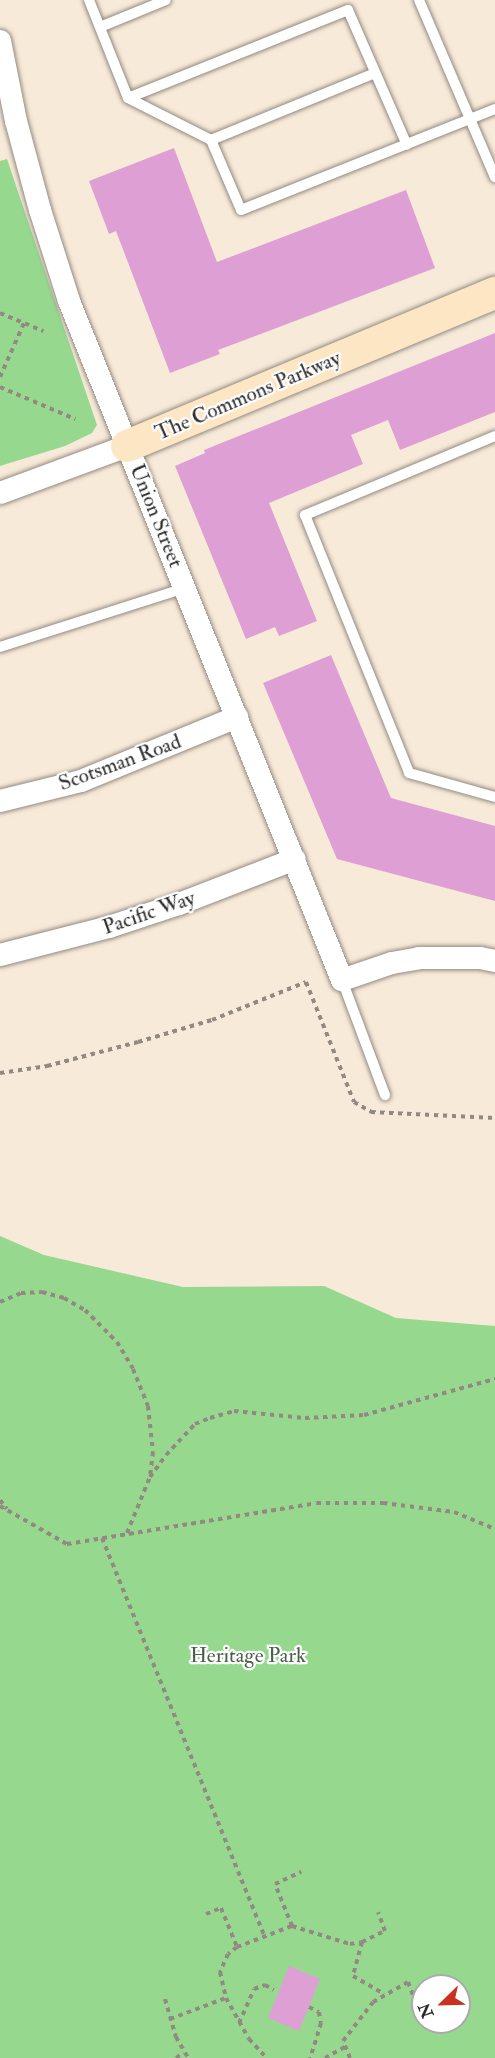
<!DOCTYPE html>
<style>
body{margin:0}
#map{position:relative;width:495px;height:2058px;overflow:hidden;background:#f8ead8;font-family:"IM FELL Double Pica",serif}
div>[style]{position:absolute}
[style*='--x']{left:calc(var(--x)*1px);top:calc(var(--y)*1px);width:calc(var(--w)*1px);rotate:calc(var(--a)*1deg)}
.green>*{inset:0;background:#97d88f}
.building>*{inset:0;background:#dea0d4}
.path>*{height:4px;margin-top:-2px;transform-origin:0;background:repeating-linear-gradient(90deg,#928a82 0 4.5px,transparent 0 9px)}
.roads{filter:drop-shadow(0 0 2px #928a82) drop-shadow(0 0 2px #928a82)}
.lane>*{height:10px;margin:-5px;padding:0 5px;transform-origin:5px;border-radius:5px;background:#fff}
.street>*{height:22px;margin:-11px;padding:0 11px;transform-origin:11px;border-radius:11px;background:#fff}
.secondary>*{height:32px;margin:-16px;padding:0 16px;transform-origin:16px;border-radius:16px;background:#fce6c4}
span{translate:-50% -50%;white-space:nowrap;text-align:center;line-height:1.15;-webkit-text-stroke:4.5px #fff;paint-order:stroke}
.street-label{font-size:21px;color:#2b2b2b}
.park-label{font-size:21px;color:#4b5f49}
.north{position:absolute;left:411px;top:1974px;width:60px;height:60px;box-sizing:border-box;background:#fff;border:2px solid #aaa;border-radius:50%;rotate:247deg;font-size:16px;font-weight:700;line-height:24px;text-align:center;color:#2b2b2b}
.north::after{content:'';display:block;margin:auto;width:21px;height:27px;background:#c8321e;clip-path:polygon(50% 0,100% 100%,50% 72%,0 100%)}
</style>
<div id="map">
<div class="green">
<i style="clip-path:polygon(7px 159px,97px 425px,92px 433px,65px 446px,0 466px,0 161px)"></i>
<i style="clip-path:polygon(evenodd,0 1236px,44px 1255px,183px 1287px,324px 1286px,396px 1318px,495px 1326px,495px 2058px,0 2058px,0 1236px,423px 1986px,459px 1986px,459px 2022px,423px 2022px,423px 1986px)"></i>
</div>
<div class="building">
<i style="clip-path:polygon(174px 148px,217px 262px,406px 190px,435px 268px,218px 350px,220px 354px,170px 373px,116px 231px,109px 234px,89px 181px)"></i>
<i style="clip-path:polygon(495px 333px,495px 412px,400px 450px,388px 420px,351px 435px,363px 464px,269px 503px,317px 621px,279px 636px,275px 627px,246px 639px,175px 466px,205px 453px,204px 450px)"></i>
<i style="clip-path:polygon(331px 655px,391px 798px,495px 826px,495px 901px,337px 859px,263px 683px)"></i>
<i style="clip-path:polygon(289px 1966px,320px 1979px,299px 2031px,268px 2018px)"></i>
</div>
<div class="path">
<i style="--x:0;--y:313;--w:47;--a:22.7"></i>
<i style="--x:0;--y:377;--w:59;--a:-66"></i>
<i style="--x:0;--y:387;--w:82;--a:23.1"></i>
<i style="--x:0;--y:1073;--w:48;--a:-8.5"></i>
<i style="--x:47;--y:1066;--w:94;--a:-14.8"></i>
<i style="--x:138;--y:1042;--w:77;--a:-16.6"></i>
<i style="--x:212;--y:1020;--w:101;--a:-22"></i>
<i style="--x:306;--y:982;--w:129;--a:68.2"></i>
<i style="--x:354;--y:1102;--w:20;--a:30"></i>
<i style="--x:371;--y:1112;--w:124;--a:2.8"></i>
<i style="--x:0;--y:1302;--w:23;--a:-23"></i>
<i style="--x:21;--y:1293;--w:21;--a:-3"></i>
<i style="--x:42;--y:1292;--w:23;--a:15"></i>
<i style="--x:64;--y:1298;--w:24;--a:30"></i>
<i style="--x:85;--y:1310;--w:45;--a:45"></i>
<i style="--x:117;--y:1342;--w:31;--a:59"></i>
<i style="--x:133;--y:1369;--w:40;--a:68"></i>
<i style="--x:148;--y:1406;--w:46;--a:83.8"></i>
<i style="--x:153;--y:1452;--w:24;--a:97"></i>
<i style="--x:0;--y:1500;--w:11;--a:52"></i>
<i style="--x:0;--y:1506;--w:77;--a:29.6"></i>
<i style="--x:67;--y:1544;--w:253;--a:-9.3"></i>
<i style="--x:317;--y:1503;--w:66;--a:0"></i>
<i style="--x:383;--y:1503;--w:72;--a:7.2"></i>
<i style="--x:454;--y:1512;--w:44;--a:22.5"></i>
<i style="--x:127;--y:1533;--w:61;--a:-67.7"></i>
<i style="--x:150;--y:1477;--w:27;--a:-54"></i>
<i style="--x:166;--y:1455;--w:42;--a:-46.9"></i>
<i style="--x:195;--y:1424;--w:16;--a:-22"></i>
<i style="--x:210;--y:1418;--w:25;--a:-16"></i>
<i style="--x:234;--y:1411;--w:71;--a:5.6"></i>
<i style="--x:305;--y:1418;--w:59;--a:-2.9"></i>
<i style="--x:364;--y:1415;--w:136;--a:-15.4"></i>
<i style="--x:102;--y:1538;--w:431;--a:67.8"></i>
<i style="--x:206;--y:1914;--w:16;--a:-22"></i>
<i style="--x:221;--y:1908;--w:42;--a:67.7"></i>
<i style="--x:237;--y:1947;--w:11;--a:142"></i>
<i style="--x:228;--y:1954;--w:20;--a:114"></i>
<i style="--x:220;--y:1972;--w:27;--a:77"></i>
<i style="--x:292;--y:1926;--w:61;--a:17.2"></i>
<i style="--x:350;--y:1944;--w:12;--a:-9"></i>
<i style="--x:362;--y:1942;--w:25;--a:-26"></i>
<i style="--x:385;--y:1931;--w:20;--a:-110"></i>
<i style="--x:362;--y:1942;--w:35;--a:105"></i>
<i style="--x:353;--y:1976;--w:36;--a:30"></i>
<i style="--x:237;--y:1947;--w:59;--a:-20.9"></i>
<i style="--x:292;--y:1926;--w:45;--a:-112"></i>
<i style="--x:275;--y:1884;--w:29;--a:-25"></i>
<i style="--x:165;--y:1999;--w:40;--a:74"></i>
<i style="--x:176;--y:2037;--w:24;--a:60"></i>
<i style="--x:309;--y:2007;--w:11;--a:27"></i>
<i style="--x:319;--y:2012;--w:11;--a:80"></i>
<i style="--x:321;--y:2023;--w:37;--a:107"></i>
<i style="--x:170;--y:2019;--w:60;--a:-20.6"></i>
<i style="--x:226;--y:1998;--w:47;--a:60.7"></i>
<i style="--x:249;--y:2039;--w:26;--a:47"></i>
<i style="--x:239;--y:2023;--w:37;--a:-66"></i>
<i style="--x:254;--y:1989;--w:12;--a:-20"></i>
<i style="--x:265;--y:1985;--w:10;--a:29"></i>
<i style="--x:176;--y:2058;--w:9;--a:-36"></i>
<i style="--x:325;--y:2058;--w:23;--a:-29"></i>
<i style="--x:350;--y:2058;--w:18;--a:-112"></i>
<i style="--x:343;--y:2041;--w:49;--a:-52.4"></i>
<i style="--x:373;--y:2002;--w:40;--a:-29.7"></i>
<i style="--x:408;--y:1982;--w:22;--a:69"></i>
</div>
<div class="roads">
<div class="lane">
<i style="--x:89;--y:0;--w:105;--a:68.3"></i>
<i style="--x:128;--y:98;--w:93;--a:26.8"></i>
<i style="--x:211;--y:140;--w:76;--a:66.8"></i>
<i style="--x:241;--y:210;--w:273;--a:-21.7"></i>
<i style="--x:419;--y:0;--w:193;--a:66.8"></i>
<i style="--x:100;--y:27;--w:71;--a:-22.2"></i>
<i style="--x:128;--y:98;--w:237;--a:-21.8"></i>
<i style="--x:348;--y:10;--w:147;--a:66.4"></i>
<i style="--x:211;--y:140;--w:177;--a:-22.2"></i>
<i style="--x:495;--y:436;--w:206;--a:157.4"></i>
<i style="--x:305;--y:515;--w:278;--a:68"></i>
<i style="--x:409;--y:773;--w:89;--a:15.6"></i>
<i style="--x:0;--y:647;--w:194;--a:-17.7"></i>
<i style="--x:342;--y:980;--w:123;--a:69.5"></i>
</div>
<div class="street">
<i style="--x:0;--y:41;--w:82;--a:78.7"></i>
<i style="--x:16;--y:121;--w:92;--a:74.9"></i>
<i style="--x:40;--y:210;--w:96;--a:72.3"></i>
<i style="--x:69;--y:301;--w:732;--a:68.1"></i>
<i style="--x:342;--y:980;--w:53;--a:-18.8"></i>
<i style="--x:392;--y:963;--w:27;--a:-10"></i>
<i style="--x:419;--y:958;--w:61;--a:0"></i>
<i style="--x:480;--y:958;--w:15;--a:11"></i>
<i style="--x:0;--y:493;--w:135;--a:-20.3"></i>
<i style="--x:0;--y:801;--w:83;--a:-13.9"></i>
<i style="--x:81;--y:781;--w:169;--a:-22.3"></i>
<i style="--x:0;--y:955;--w:113;--a:-14.4"></i>
<i style="--x:109;--y:927;--w:74;--a:-18.2"></i>
<i style="--x:179;--y:904;--w:124;--a:-21.2"></i>
</div>
<div class="secondary">
<i style="--x:127;--y:446;--w:399;--a:-22.6"></i>
</div>
</div>
<div class="street-label">
<span style="left:248px;top:396px;rotate:-23deg">The Commons Parkway</span>
<span style="left:156px;top:516px;rotate:68deg">Union Street</span>
<span style="left:120px;top:763px;rotate:-20deg">Scotsman Road</span>
<span style="left:149px;top:913px;rotate:-19deg">Pacific Way</span>
</div>
<div class="park-label">
<span style="left:248px;top:1656px">Heritage Park</span>
</div>
<div class="north">N</div>
</div>
